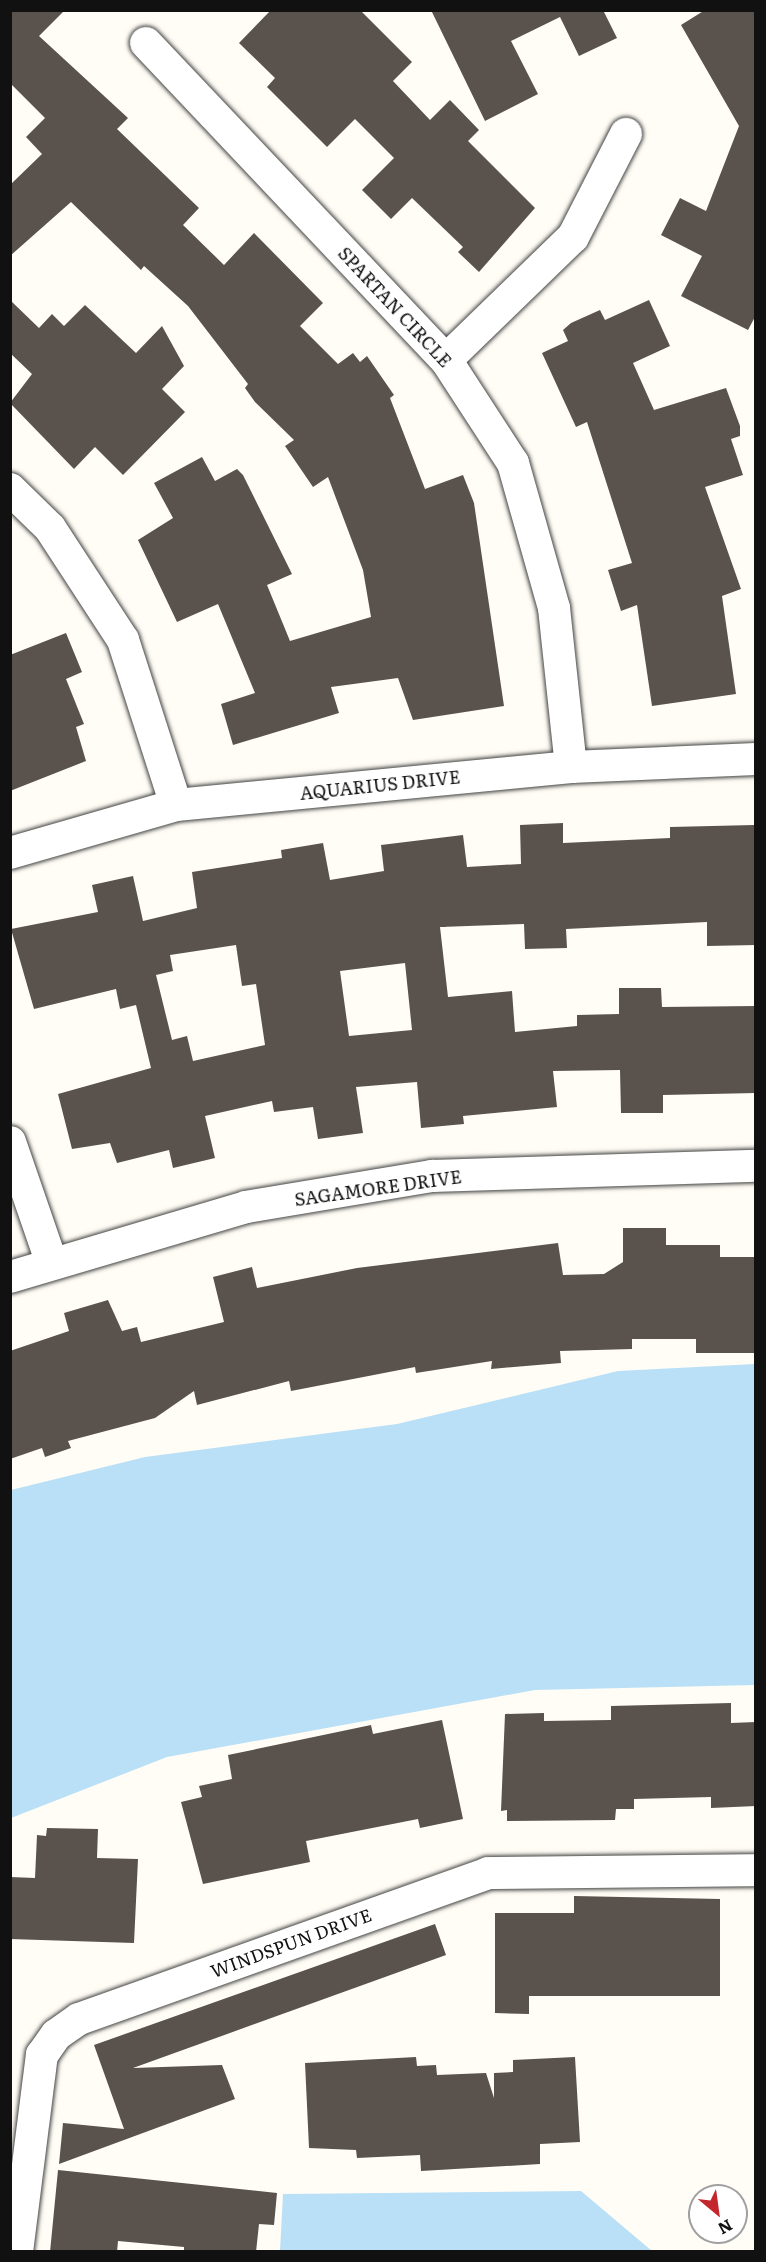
<!DOCTYPE html>
<style>
body{margin:0}
#map{position:relative;width:766px;height:2262px;overflow:hidden;background:#fffdf5;font-family:Literata,serif}
div>[style]{position:absolute}
[style*='--x']{left:calc(var(--x)*1px);top:calc(var(--y)*1px);width:calc(var(--w)*1px);rotate:calc(var(--a)*1deg)}
.water>*{inset:0;background:#b9e0f7}
.building>*{inset:0;background:#5a524d}
.roads{filter:drop-shadow(0 0 2px #444) drop-shadow(0 0 2px #444)}
.street>*{height:32px;margin:-16px;padding:0 16px;transform-origin:16px;border-radius:16px;background:#fff}
span{translate:-50% -50%;white-space:nowrap;text-align:center;line-height:1.15;-webkit-text-stroke:6px #fff;paint-order:stroke}
.street-label{font-size:18px;color:#111}
.frame{position:absolute;inset:0;border:12px solid #111;pointer-events:none}
.north{position:absolute;left:688px;top:2184px;width:60px;height:60px;box-sizing:border-box;background:#fff;border:2px solid #a0a0a0;border-radius:50%;rotate:151deg;font-size:16px;font-weight:700;line-height:24px;text-align:center;color:#111}
.north::after{content:'';display:block;margin:auto;width:21px;height:27px;background:#c4262e;clip-path:polygon(50% 0,100% 100%,50% 72%,0 100%)}
</style>
<div id="map">
<div class="water">
<i style="clip-path:polygon(755px 1364px,755px 1685px,535px 1690px,167px 1757px,11px 1818px,11px 1490px,145px 1457px,397px 1424px,618px 1371px)"></i>
<i style="clip-path:polygon(581px 2191px,652px 2251px,280px 2251px,283px 2194px)"></i>
</div>
<div class="building">
<i style="clip-path:polygon(10px 10px,65px 10px,39px 36px,128px 118px,117px 129px,199px 208px,183px 225px,224px 265px,254px 233px,323px 303px,300px 326px,338px 364px,353px 353px,360px 362px,367px 356px,394px 395px,390px 398px,425px 489px,463px 475px,474px 503px,504px 706px,413px 720px,398px 678px,331px 687px,339px 713px,233px 745px,221px 704px,255px 693px,218px 604px,177px 622px,138px 540px,173px 518px,154px 483px,202px 457px,215px 481px,237px 469px,243px 475px,292px 574px,267px 585px,290px 641px,371px 617px,363px 570px,328px 477px,313px 487px,285px 446px,294px 440px,255px 402px,245px 388px,248px 384px,188px 306px,144px 266px,141px 270px,71px 202px,10px 256px,10px 185px,42px 154px,26px 137px,45px 118px,10px 83px)"></i>
<i style="clip-path:polygon(271px 10px,360px 10px,412px 62px,393px 81px,430px 120px,450px 100px,479px 130px,468px 141px,535px 208px,479px 272px,458px 252px,463px 247px,412px 198px,391px 219px,362px 190px,394px 158px,355px 119px,327px 147px,267px 87px,275px 78px,239px 43px)"></i>
<i style="clip-path:polygon(431px 10px,603px 10px,617px 38px,579px 56px,560px 17px,511px 41px,538px 94px,485px 121px)"></i>
<i style="clip-path:polygon(705px 10px,756px 10px,756px 315px,748px 330px,681px 296px,702px 256px,661px 235px,680px 198px,706px 211px,739px 126px,681px 25px)"></i>
<i style="clip-path:polygon(10px 300px,39px 328px,52px 314px,64px 326px,85px 305px,136px 353px,162px 326px,184px 366px,162px 389px,185px 412px,123px 475px,95px 447px,74px 469px,10px 403px,32px 374px,10px 353px)"></i>
<i style="clip-path:polygon(649px 300px,670px 346px,633px 363px,654px 410px,726px 388px,740px 426px,740px 436px,731px 439px,743px 475px,705px 487px,741px 589px,722px 596px,736px 694px,652px 706px,637px 605px,621px 611px,608px 570px,632px 563px,587px 422px,576px 427px,542px 353px,568px 341px,563px 330px,571px 323px,600px 310px,605px 320px)"></i>
<i style="clip-path:polygon(66px 633px,82px 672px,66px 679px,84px 724px,76px 727px,86px 761px,10px 791px,10px 655px)"></i>
<i style="clip-path:polygon(evenodd,563px 823px,563px 843px,670px 838px,670px 827px,754px 825px,756px 945px,707px 946px,707px 922px,566px 929px,567px 948px,525px 949px,524px 924px,440px 927px,448px 997px,512px 991px,515px 1032px,577px 1026px,577px 1015px,619px 1014px,619px 988px,661px 988px,662px 1007px,756px 1006px,756px 1093px,663px 1095px,663px 1113px,621px 1113px,620px 1070px,553px 1071px,557px 1107px,463px 1116px,464px 1124px,421px 1128px,417px 1082px,356px 1087px,363px 1133px,318px 1139px,313px 1107px,274px 1112px,272px 1101px,205px 1116px,215px 1158px,173px 1168px,169px 1150px,117px 1163px,110px 1143px,72px 1149px,58px 1094px,151px 1068px,136px 1005px,120px 1009px,116px 989px,34px 1009px,11px 929px,98px 912px,92px 885px,133px 876px,143px 921px,197px 908px,192px 872px,282px 858px,281px 850px,323px 843px,330px 880px,384px 871px,381px 845px,463px 835px,467px 867px,521px 864px,520px 825px,563px 823px,236px 945px,242px 986px,256px 984px,265px 1045px,193px 1061px,187px 1036px,172px 1040px,156px 975px,173px 971px,170px 955px,236px 945px,563px 823px,405px 963px,412px 1030px,349px 1036px,340px 971px,405px 963px)"></i>
<i style="clip-path:polygon(623px 1228px,666px 1228px,666px 1245px,720px 1245px,720px 1257px,756px 1257px,756px 1353px,696px 1353px,696px 1339px,632px 1339px,632px 1349px,560px 1351px,561px 1363px,491px 1369px,492px 1361px,416px 1373px,415px 1367px,291px 1391px,289px 1381px,197px 1405px,194px 1391px,155px 1418px,68px 1441px,71px 1448px,45px 1457px,42px 1448px,10px 1459px,10px 1351px,69px 1331px,64px 1313px,108px 1300px,122px 1331px,137px 1327px,141px 1342px,224px 1322px,213px 1277px,252px 1267px,257px 1288px,357px 1268px,558px 1243px,563px 1275px,604px 1274px,623px 1262px)"></i>
<i style="clip-path:polygon(731px 1703px,731px 1723px,756px 1722px,756px 1806px,711px 1808px,711px 1797px,634px 1799px,634px 1809px,616px 1809px,615px 1820px,507px 1821px,507px 1810px,501px 1811px,505px 1714px,544px 1713px,544px 1721px,611px 1720px,611px 1706px)"></i>
<i style="clip-path:polygon(442px 1720px,463px 1819px,420px 1828px,418px 1819px,306px 1841px,310px 1862px,203px 1884px,181px 1802px,202px 1797px,199px 1786px,232px 1779px,228px 1755px,371px 1725px,373px 1734px)"></i>
<i style="clip-path:polygon(47px 1828px,98px 1829px,97px 1858px,138px 1859px,134px 1943px,10px 1939px,10px 1877px,35px 1878px,37px 1835px,46px 1836px)"></i>
<i style="clip-path:polygon(574px 1896px,720px 1899px,720px 1996px,529px 1996px,529px 2014px,495px 2013px,495px 1913px,574px 1913px)"></i>
<i style="clip-path:polygon(435px 1924px,446px 1955px,133px 2068px,222px 2065px,235px 2099px,59px 2164px,63px 2123px,124px 2129px,94px 2045px)"></i>
<i style="clip-path:polygon(416px 2057px,417px 2066px,436px 2065px,437px 2075px,486px 2073px,494px 2098px,494px 2073px,513px 2072px,513px 2060px,575px 2057px,580px 2142px,540px 2144px,540px 2164px,421px 2171px,420px 2155px,357px 2158px,356px 2150px,309px 2148px,305px 2063px)"></i>
<i style="clip-path:polygon(58px 2170px,277px 2193px,274px 2225px,259px 2224px,256px 2252px,184px 2252px,184px 2247px,118px 2241px,117px 2252px,50px 2252px)"></i>
</div>
<div class="roads">
<div class="street">
<i style="--x:146;--y:43;--w:436;--a:46.6"></i>
<i style="--x:446;--y:360;--w:123;--a:57"></i>
<i style="--x:513;--y:463;--w:151;--a:74.2"></i>
<i style="--x:554;--y:608;--w:160;--a:83.9"></i>
<i style="--x:446;--y:360;--w:177;--a:-44.1"></i>
<i style="--x:573;--y:237;--w:116;--a:-62.8"></i>
<i style="--x:10;--y:489;--w:56;--a:44.3"></i>
<i style="--x:50;--y:528;--w:134;--a:56.9"></i>
<i style="--x:123;--y:640;--w:173;--a:72.2"></i>
<i style="--x:10;--y:853;--w:173;--a:-16.1"></i>
<i style="--x:176;--y:805;--w:397;--a:-5.5"></i>
<i style="--x:571;--y:767;--w:185;--a:-2.5"></i>
<i style="--x:10;--y:1142;--w:126;--a:71"></i>
<i style="--x:10;--y:1277;--w:246;--a:-16.5"></i>
<i style="--x:246;--y:1207;--w:189;--a:-9.5"></i>
<i style="--x:432;--y:1176;--w:324;--a:-1.8"></i>
<i style="--x:17;--y:2252;--w:199;--a:-82.8"></i>
<i style="--x:42;--y:2055;--w:24;--a:-55"></i>
<i style="--x:56;--y:2035;--w:28;--a:-35"></i>
<i style="--x:79;--y:2019;--w:434;--a:-19.6"></i>
<i style="--x:488;--y:1873;--w:268;--a:-0.6"></i>
</div>
</div>
<div class="street-label">
<span style="left:395px;top:307px;rotate:47deg">SPARTAN CIRCLE</span>
<span style="left:380px;top:785px;rotate:-6deg">AQUARIUS DRIVE</span>
<span style="left:378px;top:1188px;rotate:-8deg">SAGAMORE DRIVE</span>
<span style="left:291px;top:1943px;rotate:-20deg">WINDSPUN DRIVE</span>
</div>
<div class="frame"></div>
<div class="north">N</div>
</div>
